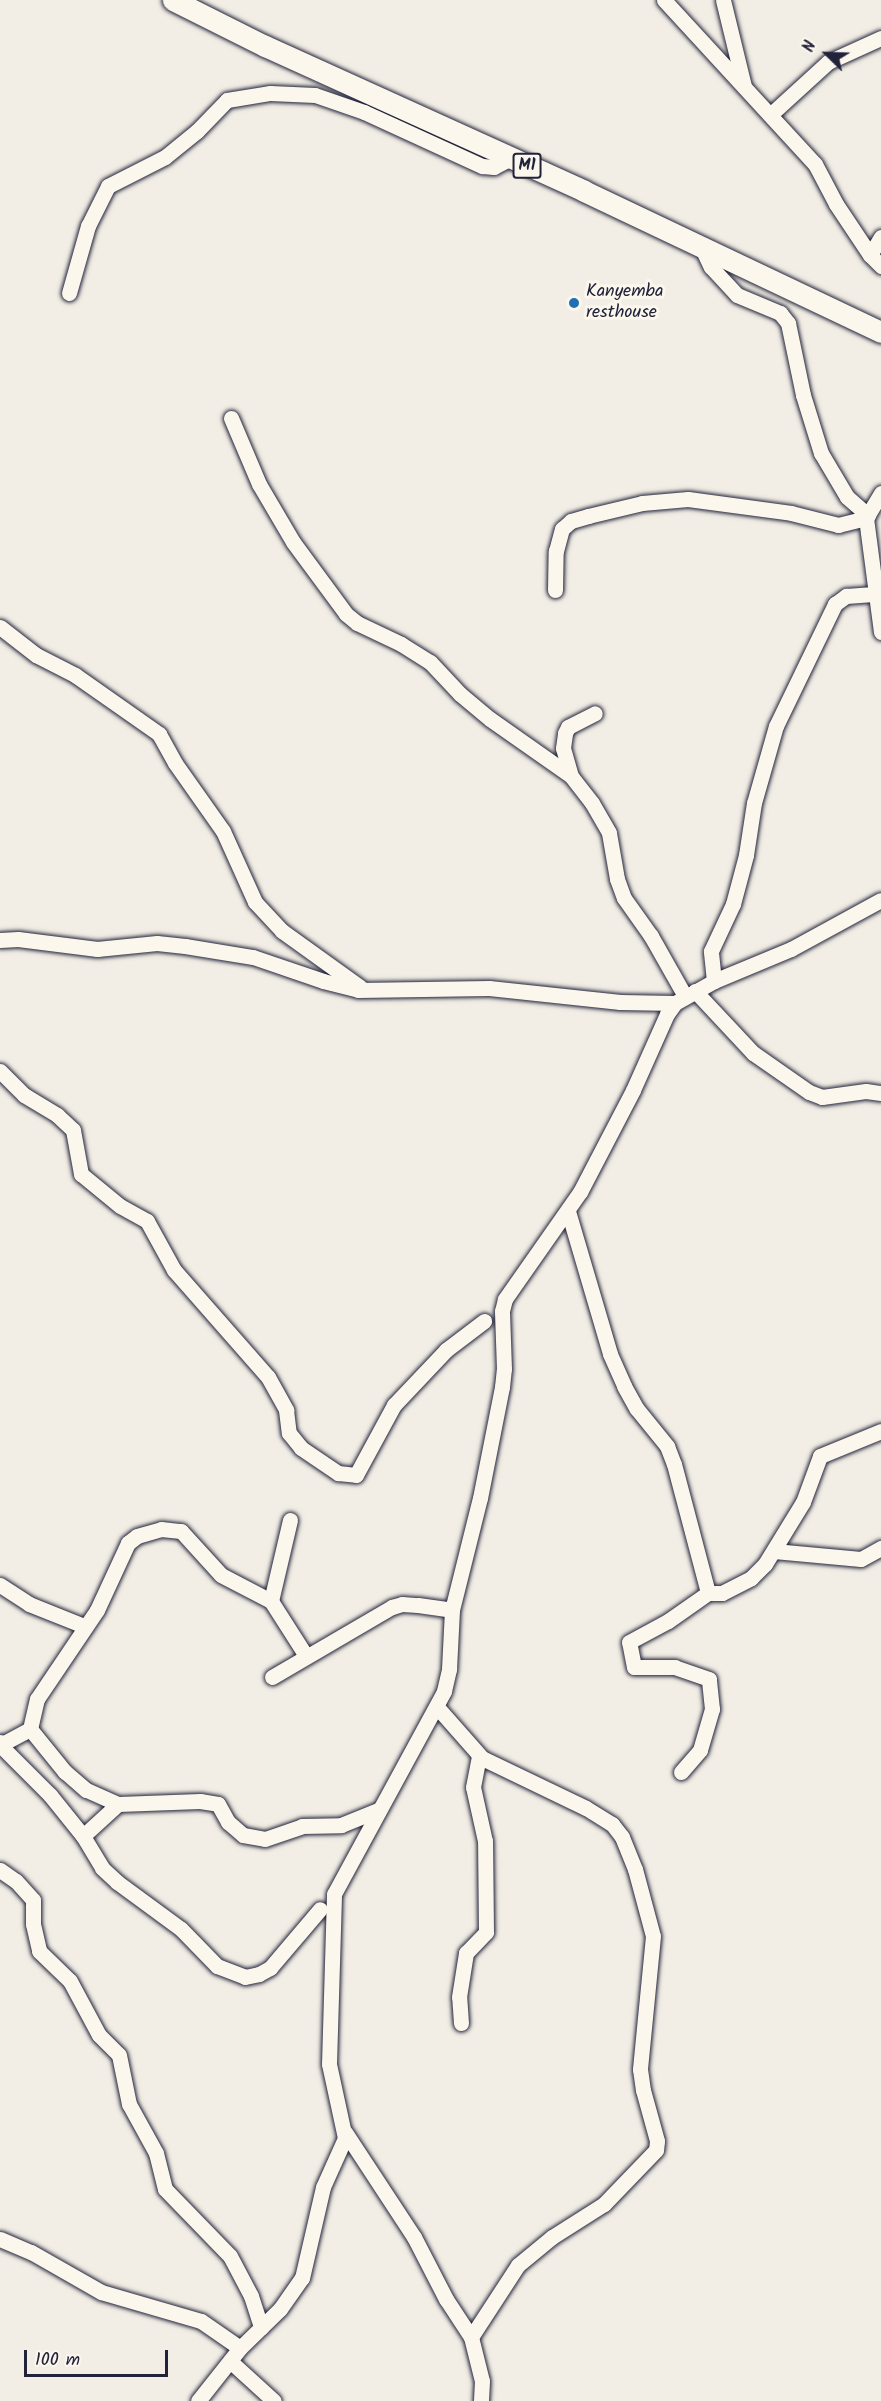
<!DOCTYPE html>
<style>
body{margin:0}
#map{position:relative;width:881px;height:2401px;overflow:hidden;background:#f2eee5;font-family:Kalam,sans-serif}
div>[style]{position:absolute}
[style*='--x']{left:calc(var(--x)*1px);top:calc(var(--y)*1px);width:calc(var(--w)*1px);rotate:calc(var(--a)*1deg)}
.roads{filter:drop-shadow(0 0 2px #22223b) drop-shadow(0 0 2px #22223b)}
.minor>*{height:15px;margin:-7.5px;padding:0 7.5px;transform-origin:7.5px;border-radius:7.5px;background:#fbf7ec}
.highway>*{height:21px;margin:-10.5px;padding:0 10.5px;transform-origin:10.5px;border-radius:10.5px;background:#fbf7ec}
.dots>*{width:16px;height:16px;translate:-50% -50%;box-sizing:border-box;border:3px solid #fbf7ec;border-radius:50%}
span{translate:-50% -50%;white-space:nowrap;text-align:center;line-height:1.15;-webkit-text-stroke:6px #fbf7ec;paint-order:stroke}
.shield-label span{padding:2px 4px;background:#fbf7ec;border:2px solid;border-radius:4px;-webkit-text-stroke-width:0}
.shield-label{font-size:16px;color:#22223b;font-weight:700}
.poi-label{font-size:18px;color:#22223b}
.left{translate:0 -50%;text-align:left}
.north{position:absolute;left:797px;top:24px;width:60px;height:60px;-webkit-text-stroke:4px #fbf7ec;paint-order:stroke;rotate:293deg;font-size:16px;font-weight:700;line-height:24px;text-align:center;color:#22223b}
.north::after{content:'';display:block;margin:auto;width:21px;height:27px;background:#22223b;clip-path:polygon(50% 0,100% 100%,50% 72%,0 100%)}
.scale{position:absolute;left:24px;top:2350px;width:144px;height:27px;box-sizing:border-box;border:3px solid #22223b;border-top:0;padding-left:8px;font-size:18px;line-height:21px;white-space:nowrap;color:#22223b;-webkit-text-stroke:4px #fbf7ec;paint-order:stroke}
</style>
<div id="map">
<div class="roads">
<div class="minor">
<i style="--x:664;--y:0;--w:223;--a:47.4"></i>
<i style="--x:815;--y:164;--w:45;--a:62.3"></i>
<i style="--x:836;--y:204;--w:61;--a:56.3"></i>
<i style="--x:870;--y:255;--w:16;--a:45"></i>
<i style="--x:723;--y:0;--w:89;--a:76.3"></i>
<i style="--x:770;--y:115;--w:79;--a:-42.4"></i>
<i style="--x:828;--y:62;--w:58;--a:-24.4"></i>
<i style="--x:701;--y:246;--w:23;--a:65"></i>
<i style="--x:711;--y:267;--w:38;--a:47"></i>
<i style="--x:737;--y:295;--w:47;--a:22.7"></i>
<i style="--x:780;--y:313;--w:13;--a:51"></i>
<i style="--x:788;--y:323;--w:74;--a:78.2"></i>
<i style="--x:803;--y:395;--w:61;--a:72.8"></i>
<i style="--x:821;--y:453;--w:51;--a:59.4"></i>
<i style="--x:847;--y:497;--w:28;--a:41"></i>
<i style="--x:870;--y:255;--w:21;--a:-59"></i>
<i style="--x:69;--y:293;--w:70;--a:-74.2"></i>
<i style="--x:88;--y:226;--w:45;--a:-63.4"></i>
<i style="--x:108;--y:186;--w:64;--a:-27"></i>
<i style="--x:165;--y:157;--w:41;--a:-39.1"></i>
<i style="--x:197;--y:131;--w:43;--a:-45.9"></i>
<i style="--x:227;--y:100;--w:44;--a:-9.2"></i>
<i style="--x:270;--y:93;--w:45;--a:2.5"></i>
<i style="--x:315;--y:95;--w:52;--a:19.1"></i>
<i style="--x:364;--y:112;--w:130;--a:24.6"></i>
<i style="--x:482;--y:166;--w:12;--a:5"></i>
<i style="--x:494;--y:167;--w:19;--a:-28"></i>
<i style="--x:231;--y:418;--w:72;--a:67"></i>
<i style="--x:259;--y:484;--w:67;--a:59.6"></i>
<i style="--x:293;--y:542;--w:89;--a:53.6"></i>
<i style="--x:346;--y:614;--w:14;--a:39"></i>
<i style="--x:357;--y:623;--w:49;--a:25.5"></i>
<i style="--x:401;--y:644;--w:34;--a:32"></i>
<i style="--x:430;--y:662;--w:44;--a:46.8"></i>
<i style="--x:460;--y:694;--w:39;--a:40"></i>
<i style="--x:490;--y:719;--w:99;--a:35.1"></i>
<i style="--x:571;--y:776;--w:34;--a:52"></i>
<i style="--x:592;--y:803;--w:34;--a:60"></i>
<i style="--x:609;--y:833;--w:47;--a:80.1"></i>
<i style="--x:617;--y:879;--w:20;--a:70"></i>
<i style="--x:624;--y:898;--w:47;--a:54.6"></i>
<i style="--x:651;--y:936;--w:69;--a:60.5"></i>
<i style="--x:881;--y:493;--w:29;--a:121"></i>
<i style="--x:866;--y:518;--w:115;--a:82.5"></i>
<i style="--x:555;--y:590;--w:39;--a:-89"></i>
<i style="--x:556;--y:551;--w:23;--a:-75"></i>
<i style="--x:562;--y:529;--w:12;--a:-42"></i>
<i style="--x:571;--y:521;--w:18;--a:-16"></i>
<i style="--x:588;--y:516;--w:56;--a:-13.5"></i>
<i style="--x:642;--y:503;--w:46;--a:-5"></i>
<i style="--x:688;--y:499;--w:104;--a:7.7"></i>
<i style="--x:791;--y:513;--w:49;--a:14.3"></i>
<i style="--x:838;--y:525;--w:29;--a:-14"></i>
<i style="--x:0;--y:627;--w:46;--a:37.9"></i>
<i style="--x:36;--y:655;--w:44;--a:27.1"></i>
<i style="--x:75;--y:675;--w:103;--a:35.1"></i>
<i style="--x:159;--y:734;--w:33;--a:61"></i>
<i style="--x:175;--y:763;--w:83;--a:54.8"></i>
<i style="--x:223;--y:831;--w:78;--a:65.7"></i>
<i style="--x:255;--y:902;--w:40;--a:47"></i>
<i style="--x:282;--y:931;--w:96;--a:35.7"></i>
<i style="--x:571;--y:776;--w:29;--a:-106"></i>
<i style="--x:563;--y:748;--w:15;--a:-82"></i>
<i style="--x:565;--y:733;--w:7;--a:-63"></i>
<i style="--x:568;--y:727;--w:30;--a:-27"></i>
<i style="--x:0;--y:940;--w:18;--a:-3"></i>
<i style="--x:18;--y:939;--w:80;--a:7.2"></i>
<i style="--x:97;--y:949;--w:60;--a:-5.7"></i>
<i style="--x:157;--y:943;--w:28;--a:6"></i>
<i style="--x:185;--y:946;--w:69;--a:9.2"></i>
<i style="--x:253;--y:957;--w:74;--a:18.9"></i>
<i style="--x:323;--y:981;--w:36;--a:14"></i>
<i style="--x:358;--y:990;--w:131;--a:-0.9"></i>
<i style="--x:489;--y:988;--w:132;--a:6.1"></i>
<i style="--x:620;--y:1002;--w:55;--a:1"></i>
<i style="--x:714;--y:981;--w:30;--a:-96"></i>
<i style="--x:711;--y:951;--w:52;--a:-64.9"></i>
<i style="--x:733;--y:904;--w:51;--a:-75.1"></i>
<i style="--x:746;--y:855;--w:53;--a:-81.3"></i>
<i style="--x:754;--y:803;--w:80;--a:-74.1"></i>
<i style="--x:776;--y:726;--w:136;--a:-64.2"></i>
<i style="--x:835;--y:604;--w:14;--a:-36"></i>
<i style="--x:846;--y:596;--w:31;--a:-4"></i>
<i style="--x:695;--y:991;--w:85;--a:46.9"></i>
<i style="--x:753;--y:1053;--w:68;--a:34.9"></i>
<i style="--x:809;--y:1092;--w:14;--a:21"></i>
<i style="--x:822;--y:1097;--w:44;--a:-7.8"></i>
<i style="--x:866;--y:1091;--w:15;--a:8"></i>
<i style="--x:0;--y:1071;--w:34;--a:45"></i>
<i style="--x:24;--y:1095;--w:39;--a:31"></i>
<i style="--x:57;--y:1115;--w:22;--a:43"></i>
<i style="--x:73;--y:1130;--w:45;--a:79.7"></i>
<i style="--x:81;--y:1174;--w:50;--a:39.4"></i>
<i style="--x:120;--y:1206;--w:31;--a:29"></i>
<i style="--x:147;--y:1221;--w:56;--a:61.1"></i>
<i style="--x:174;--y:1270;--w:142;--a:48.7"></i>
<i style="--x:268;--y:1377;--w:38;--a:61"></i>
<i style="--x:286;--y:1410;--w:23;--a:83"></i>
<i style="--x:289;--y:1433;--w:19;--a:51"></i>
<i style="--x:301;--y:1448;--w:45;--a:34"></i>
<i style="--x:338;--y:1473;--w:18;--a:6"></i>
<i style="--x:356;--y:1475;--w:80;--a:-61.5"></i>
<i style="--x:394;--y:1405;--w:76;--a:-46.6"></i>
<i style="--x:446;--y:1350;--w:48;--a:-37.3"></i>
<i style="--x:568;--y:1211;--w:149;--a:73.6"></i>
<i style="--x:610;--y:1354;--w:35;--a:66"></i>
<i style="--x:624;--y:1386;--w:26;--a:61"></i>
<i style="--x:637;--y:1409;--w:48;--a:51"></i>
<i style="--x:667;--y:1446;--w:19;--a:69"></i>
<i style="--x:674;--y:1464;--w:133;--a:75.2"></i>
<i style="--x:290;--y:1520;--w:83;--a:103.2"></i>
<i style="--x:271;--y:1601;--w:65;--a:57.5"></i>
<i style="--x:774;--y:1551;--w:87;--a:5.3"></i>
<i style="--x:861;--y:1559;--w:23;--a:-29"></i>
<i style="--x:0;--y:1585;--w:35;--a:33"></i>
<i style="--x:29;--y:1604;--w:59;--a:21.8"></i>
<i style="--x:272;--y:1677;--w:139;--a:-30.3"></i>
<i style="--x:392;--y:1607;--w:10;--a:-17"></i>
<i style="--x:402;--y:1604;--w:16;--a:4"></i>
<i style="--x:418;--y:1605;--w:34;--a:8"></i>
<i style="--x:437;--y:1707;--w:68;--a:48.6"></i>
<i style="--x:482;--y:1758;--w:115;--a:25.7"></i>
<i style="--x:586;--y:1808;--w:31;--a:32"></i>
<i style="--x:612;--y:1824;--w:16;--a:52"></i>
<i style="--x:622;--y:1837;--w:35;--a:68"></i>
<i style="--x:635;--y:1869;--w:69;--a:75"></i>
<i style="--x:653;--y:1936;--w:134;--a:95.6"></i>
<i style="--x:640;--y:2069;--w:21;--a:82"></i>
<i style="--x:643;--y:2090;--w:53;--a:74.6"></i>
<i style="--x:657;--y:2141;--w:9;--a:96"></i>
<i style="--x:656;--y:2150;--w:75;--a:133.9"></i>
<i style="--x:604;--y:2204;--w:62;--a:147.6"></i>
<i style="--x:552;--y:2237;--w:44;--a:140.5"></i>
<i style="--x:518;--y:2265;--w:86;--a:123.1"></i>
<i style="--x:0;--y:1742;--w:3;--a:45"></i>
<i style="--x:2;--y:1744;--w:32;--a:-28"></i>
<i style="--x:0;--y:1745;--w:71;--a:45"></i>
<i style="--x:50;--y:1795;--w:53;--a:51.2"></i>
<i style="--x:83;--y:1836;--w:37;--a:59"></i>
<i style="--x:102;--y:1868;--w:21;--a:43"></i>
<i style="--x:117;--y:1882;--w:79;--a:36.3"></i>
<i style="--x:181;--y:1929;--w:52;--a:45.8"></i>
<i style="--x:217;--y:1966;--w:30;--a:21"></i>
<i style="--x:245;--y:1977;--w:14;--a:-12"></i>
<i style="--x:259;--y:1974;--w:13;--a:-29"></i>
<i style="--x:270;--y:1968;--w:77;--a:-49.7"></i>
<i style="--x:681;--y:1772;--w:29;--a:-49"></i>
<i style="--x:700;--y:1750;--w:43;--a:-73.7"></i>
<i style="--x:712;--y:1709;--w:30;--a:-96"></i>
<i style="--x:709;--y:1679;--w:36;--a:-161"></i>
<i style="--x:675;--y:1667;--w:41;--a:180"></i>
<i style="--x:634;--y:1667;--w:25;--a:-101"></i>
<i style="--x:629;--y:1642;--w:44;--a:-28.3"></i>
<i style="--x:668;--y:1621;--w:49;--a:-35"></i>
<i style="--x:708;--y:1593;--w:14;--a:0"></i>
<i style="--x:722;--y:1593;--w:33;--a:-27"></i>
<i style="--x:751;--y:1578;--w:20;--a:-45"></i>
<i style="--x:765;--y:1564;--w:73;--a:-58.5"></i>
<i style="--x:803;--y:1502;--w:49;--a:-69.7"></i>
<i style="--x:820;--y:1456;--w:66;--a:-22.3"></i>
<i style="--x:118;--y:1804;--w:35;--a:-156"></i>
<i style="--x:86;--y:1790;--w:28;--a:-139"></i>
<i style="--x:65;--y:1772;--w:55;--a:-129.1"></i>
<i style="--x:30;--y:1729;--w:31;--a:-77"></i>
<i style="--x:37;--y:1699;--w:107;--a:-56"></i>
<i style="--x:97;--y:1610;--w:74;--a:-65.2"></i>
<i style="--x:128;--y:1543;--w:11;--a:-38"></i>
<i style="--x:137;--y:1536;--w:25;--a:-16"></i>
<i style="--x:161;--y:1529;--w:20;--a:6"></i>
<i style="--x:181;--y:1531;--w:59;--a:47.7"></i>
<i style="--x:221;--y:1575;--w:56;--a:27.5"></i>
<i style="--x:83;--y:1836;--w:47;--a:-42.4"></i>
<i style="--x:118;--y:1804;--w:82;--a:-2.1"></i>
<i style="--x:200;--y:1801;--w:18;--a:9"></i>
<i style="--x:218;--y:1804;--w:21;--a:61"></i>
<i style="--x:228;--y:1822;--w:20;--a:41"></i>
<i style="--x:243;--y:1835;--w:22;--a:10"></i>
<i style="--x:265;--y:1839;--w:39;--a:-19"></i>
<i style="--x:302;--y:1826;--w:39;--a:-1"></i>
<i style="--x:341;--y:1825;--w:40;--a:-22"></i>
<i style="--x:0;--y:1870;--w:19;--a:35"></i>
<i style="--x:16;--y:1881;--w:25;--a:48"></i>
<i style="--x:33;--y:1900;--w:24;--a:90"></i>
<i style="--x:33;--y:1924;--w:28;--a:77"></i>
<i style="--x:39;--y:1951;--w:43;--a:44.1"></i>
<i style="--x:70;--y:1981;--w:61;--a:61.8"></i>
<i style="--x:99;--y:2035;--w:28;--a:45"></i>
<i style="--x:119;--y:2055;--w:50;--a:78.5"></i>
<i style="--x:129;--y:2104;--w:56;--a:61.1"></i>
<i style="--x:156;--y:2153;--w:37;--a:76"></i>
<i style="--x:165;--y:2189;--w:93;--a:45.9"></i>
<i style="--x:230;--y:2256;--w:45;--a:62.3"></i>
<i style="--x:251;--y:2296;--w:33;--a:72"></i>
<i style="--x:461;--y:2023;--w:26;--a:-94"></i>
<i style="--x:459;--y:1997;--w:45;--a:-81"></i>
<i style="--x:466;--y:1953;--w:29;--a:-46"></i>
<i style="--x:486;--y:1932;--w:91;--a:-90.6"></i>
<i style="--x:485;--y:1841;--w:55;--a:-102.5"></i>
<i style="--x:473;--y:1787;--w:32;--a:-79"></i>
<i style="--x:345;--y:2132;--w:126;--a:56.7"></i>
<i style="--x:414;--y:2237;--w:70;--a:62.7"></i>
<i style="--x:446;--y:2299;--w:45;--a:56.7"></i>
<i style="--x:471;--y:2337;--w:45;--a:76"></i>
<i style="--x:482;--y:2381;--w:20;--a:93"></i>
<i style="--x:0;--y:2239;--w:34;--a:23"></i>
<i style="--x:31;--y:2252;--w:81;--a:29.7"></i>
<i style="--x:101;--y:2292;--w:104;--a:16.2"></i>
<i style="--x:201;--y:2321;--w:47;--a:34.7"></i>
<i style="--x:230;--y:2361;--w:59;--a:42.3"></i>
<i style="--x:198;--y:2401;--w:68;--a:-51.6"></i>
<i style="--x:240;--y:2348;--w:56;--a:-44.3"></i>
<i style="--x:280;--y:2309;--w:38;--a:-55"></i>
<i style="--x:302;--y:2278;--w:93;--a:-77"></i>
<i style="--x:323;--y:2187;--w:54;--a:-65.8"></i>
<i style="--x:345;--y:2138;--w:76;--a:-102.2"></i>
<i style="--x:329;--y:2064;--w:170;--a:-88.3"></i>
<i style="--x:334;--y:1894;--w:231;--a:-61.5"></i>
<i style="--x:444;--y:1691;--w:23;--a:-77"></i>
<i style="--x:449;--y:1669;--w:59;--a:-87.1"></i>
<i style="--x:452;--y:1610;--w:115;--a:-76"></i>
<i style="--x:480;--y:1498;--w:113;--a:-78.8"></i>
<i style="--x:502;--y:1387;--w:18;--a:-84"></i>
<i style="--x:504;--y:1369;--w:58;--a:-92"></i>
<i style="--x:502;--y:1311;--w:12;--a:-76"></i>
<i style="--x:505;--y:1299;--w:131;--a:-55"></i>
<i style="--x:580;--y:1192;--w:115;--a:-62.5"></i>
<i style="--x:633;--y:1090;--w:83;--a:-65.9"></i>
<i style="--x:667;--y:1014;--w:14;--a:-54"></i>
<i style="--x:675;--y:1003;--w:45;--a:-29.4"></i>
<i style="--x:714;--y:981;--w:83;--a:-22.6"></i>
<i style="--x:791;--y:949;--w:102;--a:-28.6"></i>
</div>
<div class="highway">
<i style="--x:173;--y:0;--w:103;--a:26.6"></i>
<i style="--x:265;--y:46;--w:350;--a:24.4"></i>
<i style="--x:584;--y:191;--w:329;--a:25.4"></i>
</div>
</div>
<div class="dots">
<i style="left:574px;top:303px;background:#1f6fb2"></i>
</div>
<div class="shield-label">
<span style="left:527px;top:166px">M1</span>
</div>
<div class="poi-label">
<span class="left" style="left:586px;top:303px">Kanyemba<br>resthouse</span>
</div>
<div class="north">N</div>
<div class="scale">100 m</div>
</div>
